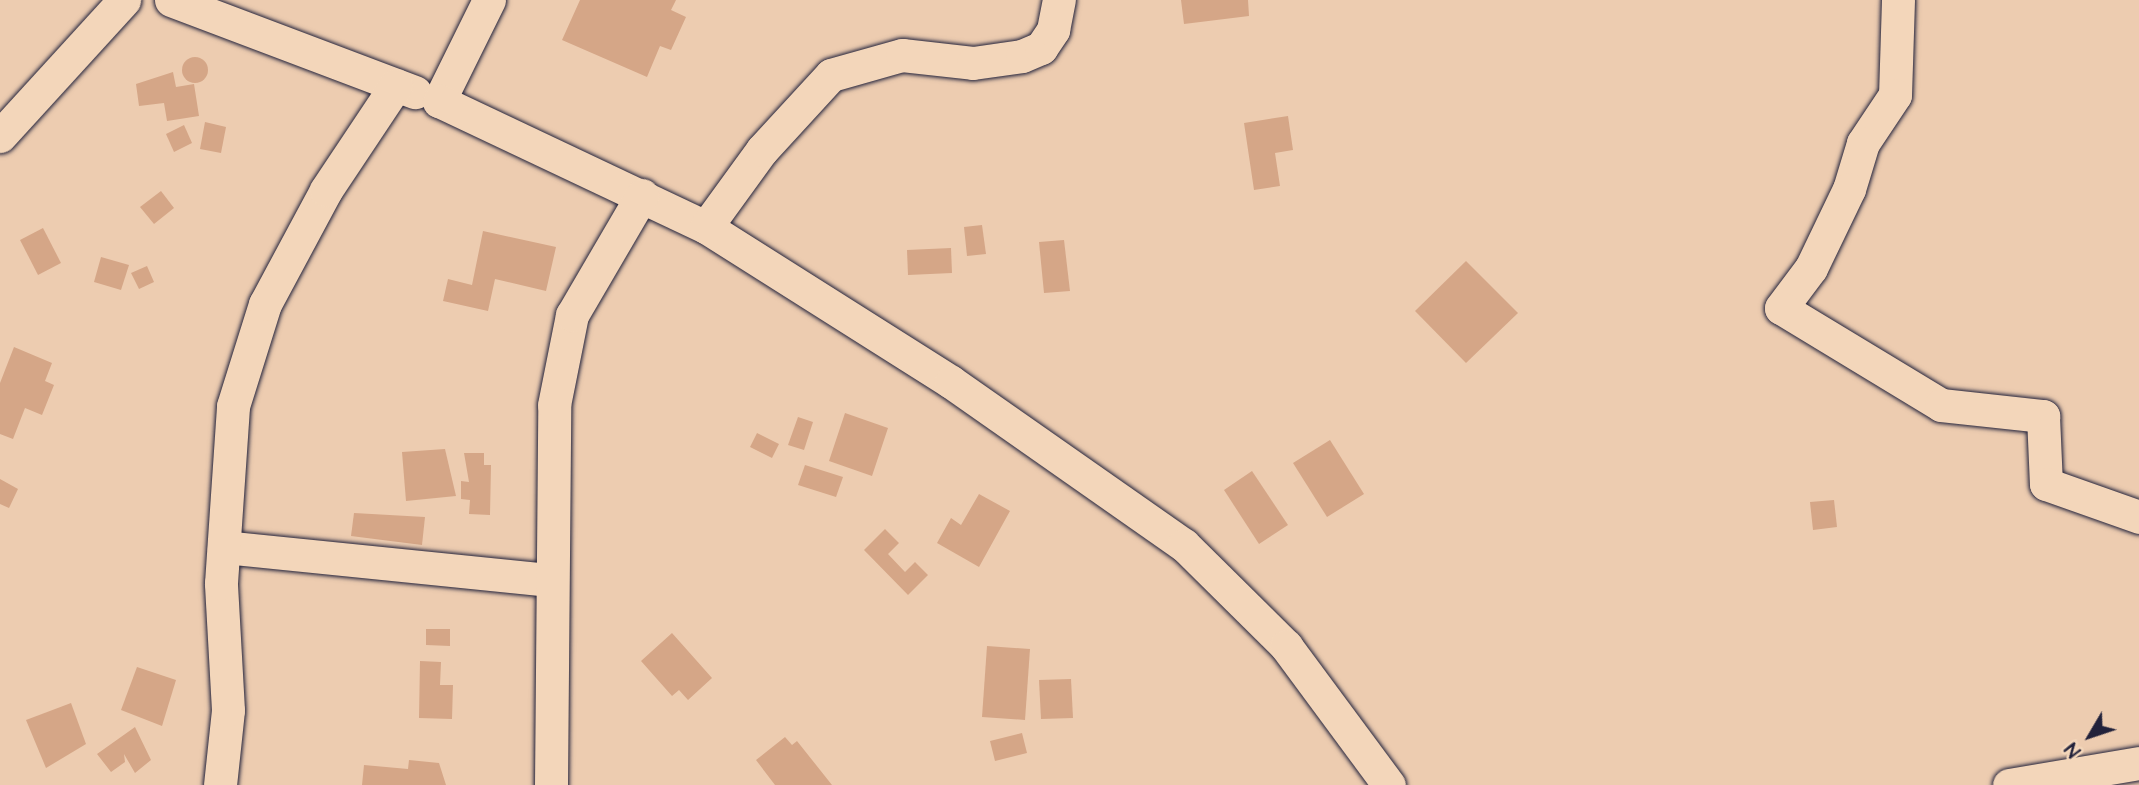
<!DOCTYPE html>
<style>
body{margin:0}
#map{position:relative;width:2139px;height:785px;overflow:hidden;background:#edccb0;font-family:"Architects Daughter",sans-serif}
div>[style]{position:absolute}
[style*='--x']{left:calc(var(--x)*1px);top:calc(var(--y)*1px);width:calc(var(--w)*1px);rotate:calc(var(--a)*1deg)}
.building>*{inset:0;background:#d5a687}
.round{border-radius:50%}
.roads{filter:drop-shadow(0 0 2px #22223b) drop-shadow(0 0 2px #22223b)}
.minor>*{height:33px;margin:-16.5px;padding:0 16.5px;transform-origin:16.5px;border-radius:16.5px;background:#f3d6ba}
span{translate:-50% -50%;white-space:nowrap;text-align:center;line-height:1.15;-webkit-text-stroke:7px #f3d6ba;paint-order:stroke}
.north{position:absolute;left:2055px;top:701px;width:70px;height:70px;-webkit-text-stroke:5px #f3d6ba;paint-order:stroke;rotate:231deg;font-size:19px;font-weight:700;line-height:28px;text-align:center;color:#22223b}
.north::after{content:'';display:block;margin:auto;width:24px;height:32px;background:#22223b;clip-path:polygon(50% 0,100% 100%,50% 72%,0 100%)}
</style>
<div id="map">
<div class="building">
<i style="clip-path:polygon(580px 0,676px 0,671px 10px,686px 17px,671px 50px,660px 46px,647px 77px,562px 40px)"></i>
<i style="clip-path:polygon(1181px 0,1248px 0,1249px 16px,1184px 24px)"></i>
<i class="round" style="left:182px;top:57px;width:26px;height:26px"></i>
<i style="clip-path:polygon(173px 72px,176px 87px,194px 84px,199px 116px,167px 121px,164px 103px,139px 106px,136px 84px)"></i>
<i style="clip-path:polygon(1288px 116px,1293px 150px,1275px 153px,1280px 186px,1254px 190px,1244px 123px)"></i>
<i style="clip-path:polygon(205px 122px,226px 127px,221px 153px,200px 149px)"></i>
<i style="clip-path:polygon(184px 125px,192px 143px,174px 152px,166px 134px)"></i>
<i style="clip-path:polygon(161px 191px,174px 208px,154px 224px,140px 207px)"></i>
<i style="clip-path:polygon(982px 225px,986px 254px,967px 256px,964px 227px)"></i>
<i style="clip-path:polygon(43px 228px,61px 263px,38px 275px,20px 240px)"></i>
<i style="clip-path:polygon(483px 231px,556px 247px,546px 291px,495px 279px,488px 311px,443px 301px,448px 279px,472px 285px)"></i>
<i style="clip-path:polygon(1064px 240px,1070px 291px,1044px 293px,1039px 242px)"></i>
<i style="clip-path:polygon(951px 248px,952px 273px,908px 275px,907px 250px)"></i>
<i style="clip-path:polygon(101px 257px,129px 265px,121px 290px,94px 282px)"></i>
<i style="clip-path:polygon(1466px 261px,1518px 313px,1466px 363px,1415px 311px)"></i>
<i style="clip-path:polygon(147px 266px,154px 282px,139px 289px,131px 273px)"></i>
<i style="clip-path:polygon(14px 347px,52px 363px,45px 381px,54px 385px,42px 415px,25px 408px,13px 439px,0 434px,0 383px)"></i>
<i style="clip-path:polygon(845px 413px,888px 428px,872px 476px,829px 461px)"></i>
<i style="clip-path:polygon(798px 417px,813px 422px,804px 450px,788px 445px)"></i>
<i style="clip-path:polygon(757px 433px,779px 444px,772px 458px,750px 447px)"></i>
<i style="clip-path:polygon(1330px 440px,1364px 494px,1327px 517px,1293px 463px)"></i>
<i style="clip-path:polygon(445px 449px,456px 496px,406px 501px,402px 452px)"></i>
<i style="clip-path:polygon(464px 453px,484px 453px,484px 465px,491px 465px,490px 515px,469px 514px,470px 500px,461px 499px,461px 481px,469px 482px)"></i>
<i style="clip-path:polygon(805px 465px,843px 477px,836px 497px,798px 485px)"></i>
<i style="clip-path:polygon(1252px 471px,1288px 525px,1259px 544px,1224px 490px)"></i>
<i style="clip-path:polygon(0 479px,18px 489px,9px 508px,0 504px)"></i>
<i style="clip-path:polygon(979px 494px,1010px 511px,979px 567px,937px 543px,951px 518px,961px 525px)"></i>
<i style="clip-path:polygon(1834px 500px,1837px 527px,1813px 530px,1810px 502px)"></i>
<i style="clip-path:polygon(354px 513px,425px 517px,422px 545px,351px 536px)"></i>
<i style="clip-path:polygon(885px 529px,899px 543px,888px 554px,905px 572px,915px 562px,928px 575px,908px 595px,864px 550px)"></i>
<i style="clip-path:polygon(426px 629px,450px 629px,450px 646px,426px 645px)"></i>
<i style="clip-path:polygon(672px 633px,712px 678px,688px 700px,679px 690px,672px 696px,641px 661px)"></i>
<i style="clip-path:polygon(987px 646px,1030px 649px,1025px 720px,982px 717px)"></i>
<i style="clip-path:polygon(420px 661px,441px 662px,440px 685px,453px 685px,452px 719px,419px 718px)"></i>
<i style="clip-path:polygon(137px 667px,176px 680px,162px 726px,121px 710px)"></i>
<i style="clip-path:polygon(1071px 679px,1073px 718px,1041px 719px,1039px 680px)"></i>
<i style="clip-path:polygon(71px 703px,86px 744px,46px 768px,26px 720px)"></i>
<i style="clip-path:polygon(135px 727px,151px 760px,135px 773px,124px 754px,125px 762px,111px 772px,97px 754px)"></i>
<i style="clip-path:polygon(1022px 733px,1027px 753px,995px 761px,990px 741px)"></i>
<i style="clip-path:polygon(785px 737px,792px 745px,797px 741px,832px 785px,775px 785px,756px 760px)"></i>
<i style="clip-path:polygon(409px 760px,439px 763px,446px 785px,362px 785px,364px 765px,408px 769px)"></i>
</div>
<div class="roads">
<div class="minor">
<i style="--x:171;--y:0;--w:261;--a:20.7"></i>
<i style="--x:489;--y:0;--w:113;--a:116.3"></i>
<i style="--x:439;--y:101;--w:295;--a:25.3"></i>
<i style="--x:706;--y:227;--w:290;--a:32.3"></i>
<i style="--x:951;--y:382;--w:284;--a:35"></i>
<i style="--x:1184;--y:545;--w:144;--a:44.7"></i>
<i style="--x:1286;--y:646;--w:173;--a:53.5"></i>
<i style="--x:1898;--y:0;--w:95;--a:91.8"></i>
<i style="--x:1895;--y:95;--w:58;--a:123.7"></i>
<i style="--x:1863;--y:143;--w:48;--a:106.9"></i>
<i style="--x:1849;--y:189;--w:88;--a:115.7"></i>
<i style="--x:1811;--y:268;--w:50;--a:126.9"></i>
<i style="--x:1781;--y:308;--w:187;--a:31.2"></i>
<i style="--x:1941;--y:405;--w:103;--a:6.2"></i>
<i style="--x:2043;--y:416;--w:68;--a:87.5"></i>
<i style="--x:2046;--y:484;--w:99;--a:19.5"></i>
<i style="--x:0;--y:136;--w:184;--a:-47.6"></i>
<i style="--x:706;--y:227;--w:95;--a:-54"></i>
<i style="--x:762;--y:150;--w:102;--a:-47.4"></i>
<i style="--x:831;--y:75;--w:74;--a:-15.7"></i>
<i style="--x:902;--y:55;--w:71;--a:6.4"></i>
<i style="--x:973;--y:63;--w:49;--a:-8.1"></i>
<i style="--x:1022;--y:56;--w:21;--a:-23"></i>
<i style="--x:1041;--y:48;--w:22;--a:-56"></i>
<i style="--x:1053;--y:30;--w:31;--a:-79"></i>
<i style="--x:224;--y:547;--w:329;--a:5.8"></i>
<i style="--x:220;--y:785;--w:75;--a:-83.9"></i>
<i style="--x:228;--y:710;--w:127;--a:-93.2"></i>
<i style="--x:221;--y:583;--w:177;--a:-86.1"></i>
<i style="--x:233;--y:406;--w:107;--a:-72.6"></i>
<i style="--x:265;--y:304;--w:129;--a:-61.8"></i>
<i style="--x:326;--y:190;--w:126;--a:-56.3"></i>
<i style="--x:551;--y:785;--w:380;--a:-89.5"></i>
<i style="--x:554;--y:405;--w:92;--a:-78.7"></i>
<i style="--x:572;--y:315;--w:139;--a:-59.7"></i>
<i style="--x:2009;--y:785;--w:132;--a:-9.6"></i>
</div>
</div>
<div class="north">N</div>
</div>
